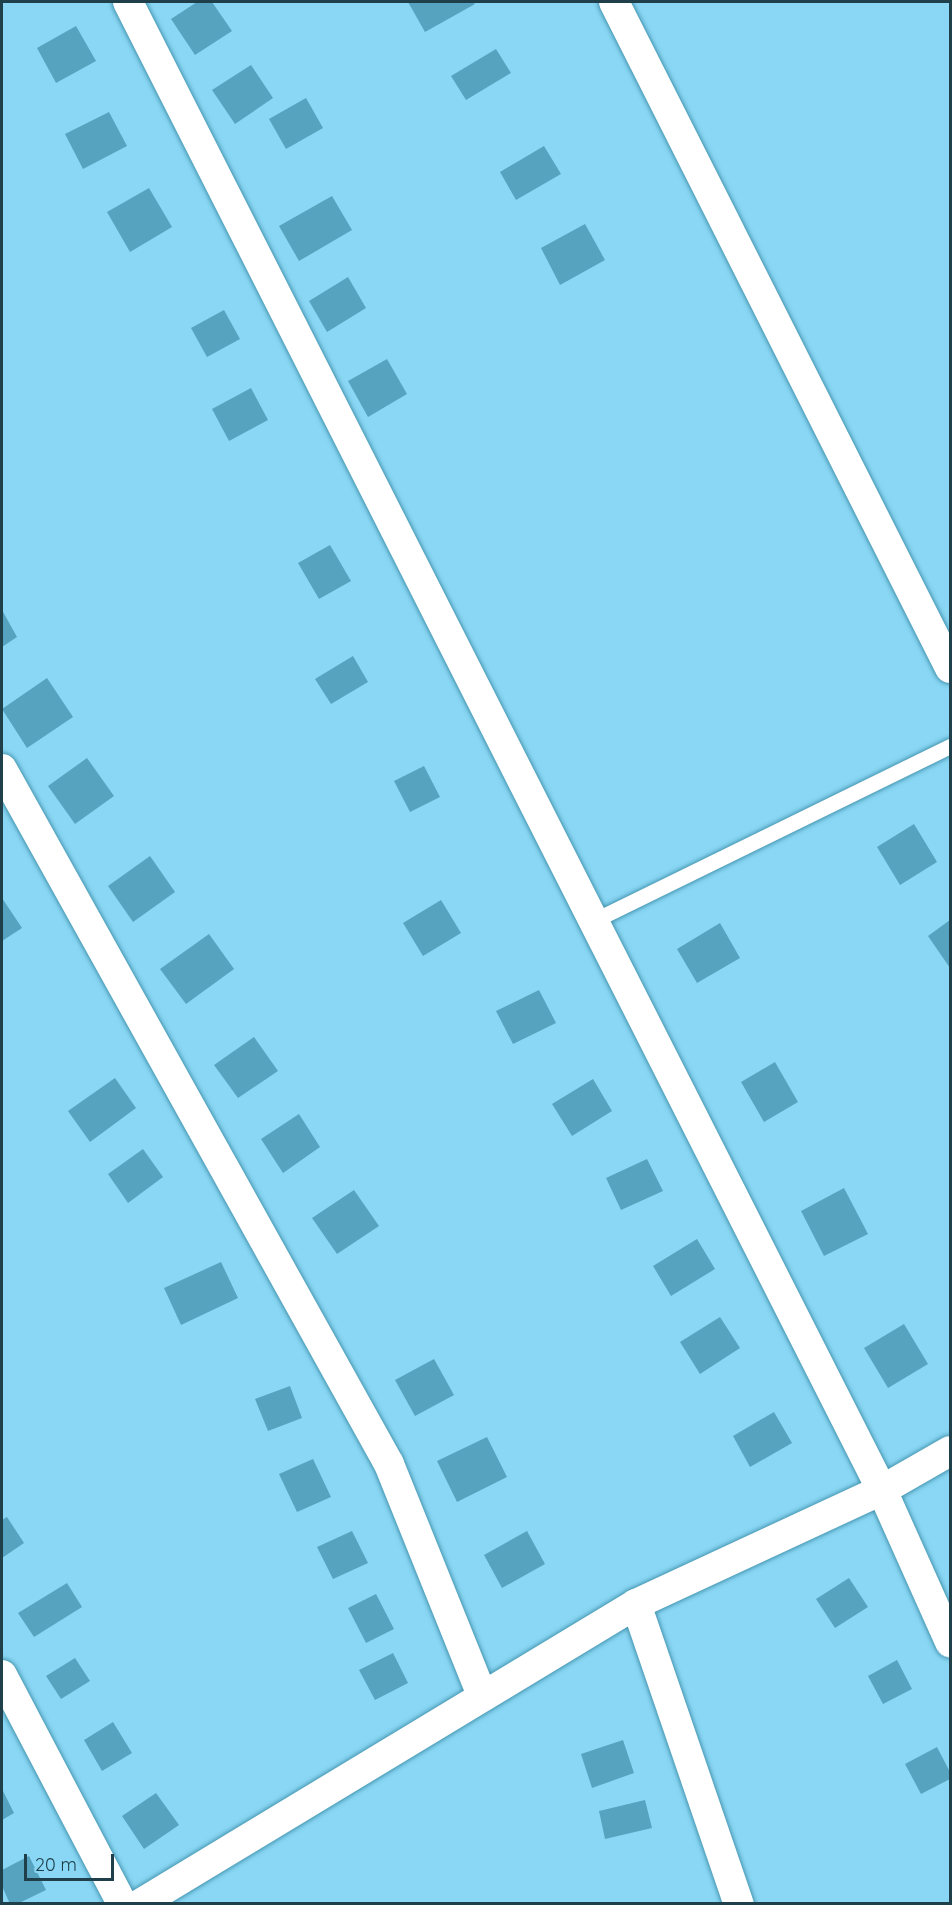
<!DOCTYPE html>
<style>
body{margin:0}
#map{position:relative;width:952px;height:1905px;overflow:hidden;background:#89d7f4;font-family:Quicksand,sans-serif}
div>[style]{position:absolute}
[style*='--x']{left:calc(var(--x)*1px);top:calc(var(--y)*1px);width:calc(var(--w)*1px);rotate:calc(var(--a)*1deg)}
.building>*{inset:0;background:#55a3bf}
.roads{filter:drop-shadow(0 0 2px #4796b1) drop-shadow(0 0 2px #4796b1)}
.lane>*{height:15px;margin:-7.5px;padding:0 7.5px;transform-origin:7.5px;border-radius:7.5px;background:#fff}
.street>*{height:30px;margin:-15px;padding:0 15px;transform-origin:15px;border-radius:15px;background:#fff}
span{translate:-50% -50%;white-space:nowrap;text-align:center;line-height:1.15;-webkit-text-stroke:4.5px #89d7f4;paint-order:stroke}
.frame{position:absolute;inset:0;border:3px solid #1f404b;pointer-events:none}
.scale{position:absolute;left:24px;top:1854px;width:90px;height:27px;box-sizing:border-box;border:3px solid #1f404b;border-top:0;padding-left:8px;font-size:18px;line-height:21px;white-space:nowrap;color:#1f404b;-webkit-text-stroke:4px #89d7f4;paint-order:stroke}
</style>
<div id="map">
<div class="building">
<i style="clip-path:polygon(197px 2px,212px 2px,232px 31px,195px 55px,171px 19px)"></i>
<i style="clip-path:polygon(408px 2px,473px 2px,475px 4px,425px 32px)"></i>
<i style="clip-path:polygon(76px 26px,96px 61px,56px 83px,37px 48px)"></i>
<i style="clip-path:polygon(496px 49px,511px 73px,466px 100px,451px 76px)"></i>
<i style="clip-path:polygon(251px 65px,273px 98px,235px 124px,212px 90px)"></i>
<i style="clip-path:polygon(306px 98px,323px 128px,286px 149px,269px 119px)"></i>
<i style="clip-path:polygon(109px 112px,127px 146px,83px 169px,65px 134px)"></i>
<i style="clip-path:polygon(544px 146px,561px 174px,516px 200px,500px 172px)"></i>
<i style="clip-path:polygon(149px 188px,172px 227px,130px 252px,107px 212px)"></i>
<i style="clip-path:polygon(332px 196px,352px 230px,299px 261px,279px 226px)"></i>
<i style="clip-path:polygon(585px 224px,605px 260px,560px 285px,541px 248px)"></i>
<i style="clip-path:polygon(348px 277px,366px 308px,327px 332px,309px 301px)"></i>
<i style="clip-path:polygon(224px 310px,240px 339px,207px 357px,191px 328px)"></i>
<i style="clip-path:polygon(387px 359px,407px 394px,368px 417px,348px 381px)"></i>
<i style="clip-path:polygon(251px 388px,268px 420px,229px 441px,212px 409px)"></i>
<i style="clip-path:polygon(330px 545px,351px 581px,319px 599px,298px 563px)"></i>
<i style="clip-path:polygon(2px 610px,17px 637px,2px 647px)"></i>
<i style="clip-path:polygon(353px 656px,368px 682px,331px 704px,315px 679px)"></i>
<i style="clip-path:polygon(47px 678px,73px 717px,27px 748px,2px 709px)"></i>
<i style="clip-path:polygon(87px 758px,114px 796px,75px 824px,48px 786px)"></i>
<i style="clip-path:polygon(424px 766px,440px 797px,410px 812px,394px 781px)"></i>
<i style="clip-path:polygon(914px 824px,937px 862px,900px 885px,877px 847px)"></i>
<i style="clip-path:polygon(150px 856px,175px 892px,133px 922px,108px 886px)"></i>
<i style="clip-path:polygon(2px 898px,22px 928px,2px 941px)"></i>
<i style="clip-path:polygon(441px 900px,461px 933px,423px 956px,403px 923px)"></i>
<i style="clip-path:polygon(950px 920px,950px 968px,928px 936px)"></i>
<i style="clip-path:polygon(720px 923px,740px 958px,697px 983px,677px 949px)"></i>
<i style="clip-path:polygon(209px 934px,234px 969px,186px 1004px,160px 969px)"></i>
<i style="clip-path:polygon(539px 990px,556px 1023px,513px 1044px,496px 1011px)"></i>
<i style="clip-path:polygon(254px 1037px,278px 1071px,238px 1098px,214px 1065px)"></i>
<i style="clip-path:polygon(775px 1062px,798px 1102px,764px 1122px,741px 1082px)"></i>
<i style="clip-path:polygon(115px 1078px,136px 1108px,90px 1142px,68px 1111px)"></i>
<i style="clip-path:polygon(593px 1079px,612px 1111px,572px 1136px,552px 1104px)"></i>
<i style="clip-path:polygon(299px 1114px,320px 1147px,283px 1173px,261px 1139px)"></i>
<i style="clip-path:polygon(143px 1149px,163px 1177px,128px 1203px,108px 1174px)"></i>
<i style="clip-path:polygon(647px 1159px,663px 1191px,621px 1210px,606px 1178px)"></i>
<i style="clip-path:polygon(844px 1188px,868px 1234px,824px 1256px,801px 1211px)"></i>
<i style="clip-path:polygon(354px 1190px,379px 1226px,337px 1254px,312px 1218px)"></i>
<i style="clip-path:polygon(697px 1239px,715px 1269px,671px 1296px,653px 1266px)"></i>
<i style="clip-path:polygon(221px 1262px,238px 1298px,181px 1325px,164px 1288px)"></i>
<i style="clip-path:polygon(720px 1317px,740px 1348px,700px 1374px,680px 1342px)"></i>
<i style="clip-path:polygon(904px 1324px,928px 1364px,888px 1388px,864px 1348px)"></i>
<i style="clip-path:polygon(434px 1359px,454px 1395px,415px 1416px,395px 1380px)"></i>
<i style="clip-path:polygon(290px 1386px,302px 1418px,268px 1431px,255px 1399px)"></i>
<i style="clip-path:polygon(774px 1412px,792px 1443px,750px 1467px,733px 1436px)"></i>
<i style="clip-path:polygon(487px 1437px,507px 1477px,457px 1502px,437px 1461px)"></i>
<i style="clip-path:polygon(313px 1459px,331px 1497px,297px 1512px,279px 1474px)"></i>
<i style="clip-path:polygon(7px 1517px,24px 1543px,2px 1558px,2px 1520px)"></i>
<i style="clip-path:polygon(352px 1531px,368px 1563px,333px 1579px,317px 1547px)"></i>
<i style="clip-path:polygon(527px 1531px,545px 1564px,502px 1588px,484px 1555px)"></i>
<i style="clip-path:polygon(849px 1578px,868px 1607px,835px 1628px,816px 1599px)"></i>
<i style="clip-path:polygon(67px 1583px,82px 1607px,34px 1637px,18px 1613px)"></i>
<i style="clip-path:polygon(376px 1594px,394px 1629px,366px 1643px,348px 1608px)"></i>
<i style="clip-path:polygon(393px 1653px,408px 1683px,375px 1700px,359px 1670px)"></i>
<i style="clip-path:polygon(75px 1658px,90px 1681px,61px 1699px,46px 1676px)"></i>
<i style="clip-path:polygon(897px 1660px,912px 1689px,883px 1704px,868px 1676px)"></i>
<i style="clip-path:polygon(113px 1722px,132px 1753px,102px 1771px,84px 1740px)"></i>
<i style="clip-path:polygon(623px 1740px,634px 1773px,592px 1788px,581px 1754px)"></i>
<i style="clip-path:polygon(937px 1747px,950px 1772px,950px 1779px,921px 1794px,905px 1764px)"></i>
<i style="clip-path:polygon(2px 1789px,14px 1813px,2px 1820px)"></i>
<i style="clip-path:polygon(156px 1793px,179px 1825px,144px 1849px,122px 1816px)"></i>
<i style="clip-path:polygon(645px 1800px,652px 1828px,605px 1839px,599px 1811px)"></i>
<i style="clip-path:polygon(29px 1856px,46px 1890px,17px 1904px,10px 1904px,2px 1886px,2px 1870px)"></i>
</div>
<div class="roads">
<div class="lane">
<i style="--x:593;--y:921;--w:398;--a:-26.1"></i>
</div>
<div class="street">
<i style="--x:128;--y:2;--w:1668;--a:63.13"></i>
<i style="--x:882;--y:1490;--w:167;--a:65.9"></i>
<i style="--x:614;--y:2;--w:746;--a:63.23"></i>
<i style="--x:2;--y:769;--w:795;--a:60.89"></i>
<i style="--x:389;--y:1464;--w:249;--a:68.1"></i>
<i style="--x:636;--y:1604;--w:317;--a:71.1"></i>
<i style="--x:2;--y:1675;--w:259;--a:62.3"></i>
<i style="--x:140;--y:1904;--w:580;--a:-31.17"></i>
<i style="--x:636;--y:1604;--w:271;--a:-24.9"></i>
<i style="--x:882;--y:1490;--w:78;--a:-29.8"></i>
</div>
</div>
<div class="frame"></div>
<div class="scale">20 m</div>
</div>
